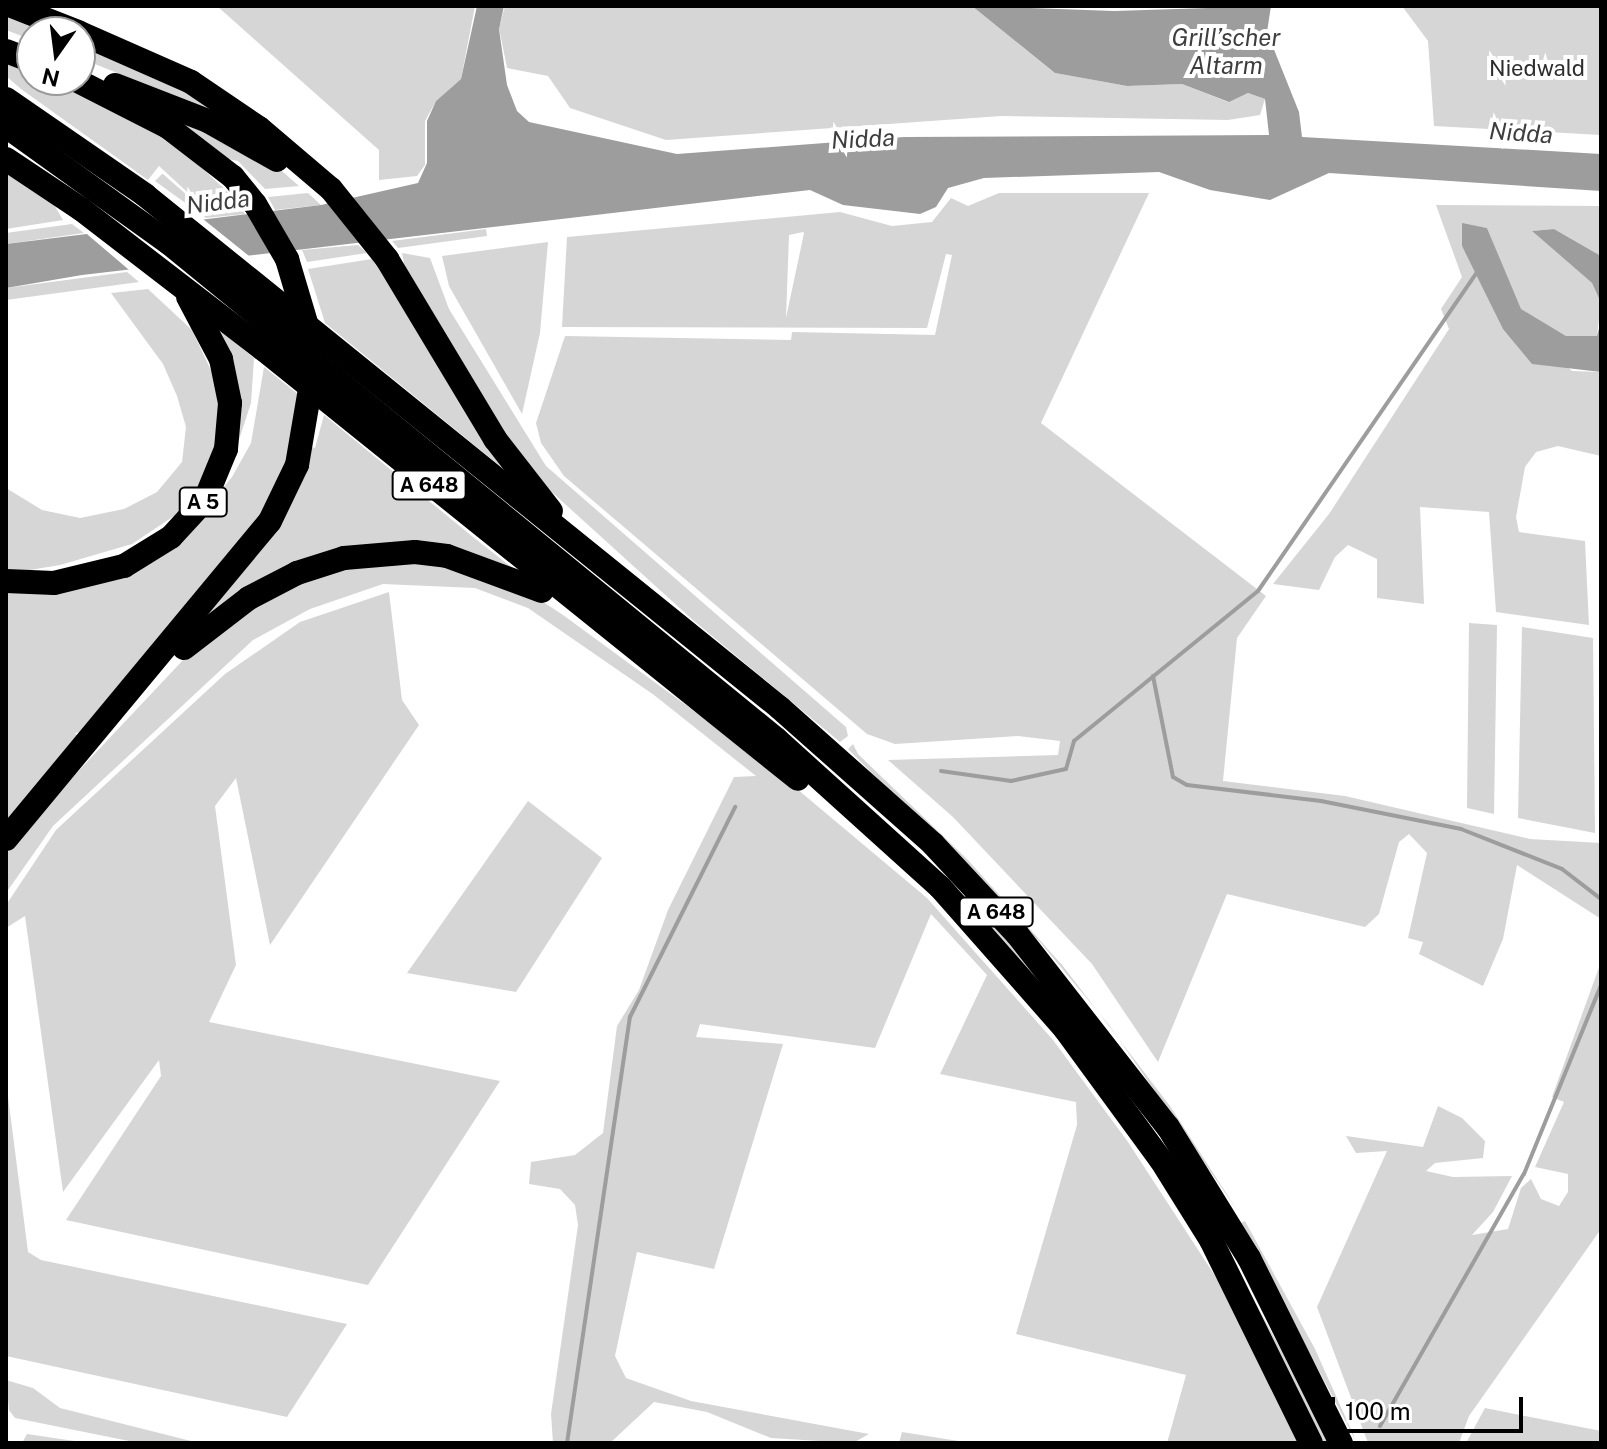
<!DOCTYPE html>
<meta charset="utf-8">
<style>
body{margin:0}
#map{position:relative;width:1607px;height:1449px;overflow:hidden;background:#fff;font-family:"Public Sans",sans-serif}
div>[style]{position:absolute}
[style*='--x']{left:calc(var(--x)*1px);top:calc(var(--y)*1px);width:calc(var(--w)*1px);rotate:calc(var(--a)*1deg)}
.green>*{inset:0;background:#d6d6d6}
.water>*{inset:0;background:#9d9d9d}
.pier>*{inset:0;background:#fff}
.stream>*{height:4px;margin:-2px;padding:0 2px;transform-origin:2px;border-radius:2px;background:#9d9d9d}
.motorway>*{height:24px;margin:-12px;padding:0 12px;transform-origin:12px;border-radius:12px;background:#000}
span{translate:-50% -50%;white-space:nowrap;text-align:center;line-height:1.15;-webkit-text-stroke:8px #fff;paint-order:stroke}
.shield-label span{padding:2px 6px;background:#fff;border:2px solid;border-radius:6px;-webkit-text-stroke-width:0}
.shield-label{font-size:20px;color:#000;font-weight:700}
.park-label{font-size:22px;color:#2d2d2d}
.water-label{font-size:24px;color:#3e3e3e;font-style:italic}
.frame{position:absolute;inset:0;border:8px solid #000;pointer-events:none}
.north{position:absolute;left:16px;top:16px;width:80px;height:80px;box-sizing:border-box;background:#fff;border:2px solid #999;border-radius:50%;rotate:194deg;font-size:22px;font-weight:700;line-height:32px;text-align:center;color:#000}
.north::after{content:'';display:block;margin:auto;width:28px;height:36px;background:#000;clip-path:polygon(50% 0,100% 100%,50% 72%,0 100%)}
.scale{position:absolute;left:1331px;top:1397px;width:192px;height:36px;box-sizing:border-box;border:4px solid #000;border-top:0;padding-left:10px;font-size:24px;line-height:28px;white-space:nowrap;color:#000;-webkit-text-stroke:6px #fff;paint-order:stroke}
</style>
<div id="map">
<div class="green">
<i style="clip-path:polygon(217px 6px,475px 6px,461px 79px,436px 101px,425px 121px,425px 165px,417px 176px,379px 180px,379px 150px)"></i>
<i style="clip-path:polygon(505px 6px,972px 6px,1055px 73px,1127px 86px,1182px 84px,1228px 102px,1248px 93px,1265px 99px,1260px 115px,1228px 120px,1001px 116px,666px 140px,570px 108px,548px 76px,507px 68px,499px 28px)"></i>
<i style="clip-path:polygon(1402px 6px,1601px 6px,1601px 135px,1434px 126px,1428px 41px)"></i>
<i style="clip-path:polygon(6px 9px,65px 32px,32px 32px,32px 40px,6px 30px)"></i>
<i style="clip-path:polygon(80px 38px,111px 50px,231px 119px,80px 58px)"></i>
<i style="clip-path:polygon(6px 62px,32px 73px,32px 80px,49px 80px,75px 91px,174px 142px,232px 196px,197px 201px,159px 166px,148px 180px,21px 89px,6px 76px)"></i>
<i style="clip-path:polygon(118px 88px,275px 165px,299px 186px,265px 189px,238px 161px,223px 158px)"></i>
<i style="clip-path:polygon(6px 170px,53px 203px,63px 220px,6px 229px)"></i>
<i style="clip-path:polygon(162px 174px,163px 174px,196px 203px,188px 205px,155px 181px)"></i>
<i style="clip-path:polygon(308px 193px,321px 205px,275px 210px,268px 197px)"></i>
<i style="clip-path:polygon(evenodd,999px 193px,1149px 193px,1041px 423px,1266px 596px,1237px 638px,1223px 781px,1345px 796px,1530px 839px,1601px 843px,1601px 919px,1517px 865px,1503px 939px,1483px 986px,1419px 954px,1423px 942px,1408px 938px,1427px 853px,1409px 834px,1399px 842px,1379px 914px,1365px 927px,1227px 894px,1158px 1062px,1092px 964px,953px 817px,888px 760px,1058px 755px,1060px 741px,1018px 736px,895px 744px,867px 734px,564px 476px,541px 443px,536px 423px,565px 336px,791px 340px,792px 332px,935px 335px,952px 255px,946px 254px,927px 328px,562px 327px,567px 237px,840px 212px,892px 226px,932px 222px,951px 198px,968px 206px,999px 193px,803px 232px,804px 233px,786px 318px,789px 235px,803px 232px)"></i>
<i style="clip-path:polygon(237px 203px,245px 214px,206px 218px,195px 209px)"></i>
<i style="clip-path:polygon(1436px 205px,1601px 206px,1601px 256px,1554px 229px,1532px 231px,1592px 283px,1601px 303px,1597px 336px,1566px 336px,1520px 309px,1487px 228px,1462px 224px,1462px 246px,1488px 295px,1572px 371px,1601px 372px,1601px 456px,1558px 446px,1536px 452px,1525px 467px,1516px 517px,1519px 532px,1585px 541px,1589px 625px,1496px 612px,1489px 512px,1420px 507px,1424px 604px,1377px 598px,1377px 559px,1348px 545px,1335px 557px,1319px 590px,1273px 584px,1329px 514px,1449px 329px,1441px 309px,1462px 277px)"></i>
<i style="clip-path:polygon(72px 224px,84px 233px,6px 244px,6px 233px)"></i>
<i style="clip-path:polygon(486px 229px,487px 236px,398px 248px,392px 241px)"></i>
<i style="clip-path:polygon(548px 242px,540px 333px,522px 414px,449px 286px,442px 256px)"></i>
<i style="clip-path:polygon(358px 245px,367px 253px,307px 262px,302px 250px)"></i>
<i style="clip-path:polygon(402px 253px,430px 258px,449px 309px,546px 466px,846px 727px,848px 736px,840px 742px,694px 621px,533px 475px,497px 427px,405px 268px)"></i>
<i style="clip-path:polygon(372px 259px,382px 269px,522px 484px,325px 323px,308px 269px)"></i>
<i style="clip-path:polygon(127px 272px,139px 282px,6px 300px,6px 288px)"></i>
<i style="clip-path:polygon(148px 289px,192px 330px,215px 379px,220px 422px,217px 449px,199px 488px,174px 516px,132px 544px,60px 565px,6px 574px,6px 488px,42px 510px,80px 518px,124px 509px,157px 492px,182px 462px,186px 427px,177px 396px,163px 364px,111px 293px)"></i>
<i style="clip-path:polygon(211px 323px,254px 358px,251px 403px,234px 455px)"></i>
<i style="clip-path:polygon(264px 367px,299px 395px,294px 445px,265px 513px,82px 732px,75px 733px,78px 736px,6px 823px,6px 588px,59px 589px,198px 518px,232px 477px,251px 443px)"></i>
<i style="clip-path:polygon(324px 415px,473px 537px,514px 569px,376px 548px,204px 619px,266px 544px,311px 447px,315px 448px)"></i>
<i style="clip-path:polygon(409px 563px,454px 568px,534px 596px,563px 615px,772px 768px,927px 898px,1053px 1040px,1128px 1142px,1219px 1282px,1299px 1443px,1167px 1443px,1186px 1375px,1016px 1334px,1077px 1125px,1076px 1102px,940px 1074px,987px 975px,931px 914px,875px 1048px,700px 1024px,696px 1037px,783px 1044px,714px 1269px,637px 1252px,615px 1356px,626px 1378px,691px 1401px,869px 1434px,853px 1443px,771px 1438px,707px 1412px,654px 1402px,610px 1443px,553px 1443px,551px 1414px,578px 1225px,575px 1205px,560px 1189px,529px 1184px,531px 1162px,575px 1155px,603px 1133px,617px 1026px,639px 990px,668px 910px,734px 777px,756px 776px,654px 695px,528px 608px,475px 588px,383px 584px,310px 609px,253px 640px,53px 826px,6px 893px,6px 855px,22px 831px,184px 659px,255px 606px,298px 585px,343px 569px)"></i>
<i style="clip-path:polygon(389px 592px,402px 700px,419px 725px,270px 945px,236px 778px,215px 806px,236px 965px,209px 1022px,500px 1081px,368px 1285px,66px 1220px,161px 1076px,159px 1060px,63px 1192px,25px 916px,6px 928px,6px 905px,56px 830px,225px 674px,300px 622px)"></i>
<i style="clip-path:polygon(1469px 623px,1497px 625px,1494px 814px,1467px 808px)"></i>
<i style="clip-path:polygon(1522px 627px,1593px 638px,1595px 833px,1518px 818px)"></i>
<i style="clip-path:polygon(798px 740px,973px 904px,1016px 951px,1162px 1142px,917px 852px)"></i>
<i style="clip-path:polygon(853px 744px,858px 754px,967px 859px,1063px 966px,1170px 1106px,1239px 1213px,1109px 1025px,1039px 941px,848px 749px)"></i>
<i style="clip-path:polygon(528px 801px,602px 858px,516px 992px,407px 973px)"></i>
<i style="clip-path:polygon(1601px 962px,1601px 1229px,1469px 1416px,1459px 1443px,1368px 1443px,1317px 1307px,1387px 1151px,1356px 1153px,1346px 1136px,1423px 1147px,1438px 1106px,1462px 1118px,1485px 1141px,1483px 1158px,1435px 1163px,1426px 1171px,1453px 1177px,1512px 1176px,1493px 1212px,1472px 1235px,1508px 1229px,1521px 1188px,1531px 1179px,1541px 1199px,1559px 1206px,1568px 1192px,1568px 1174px,1535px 1167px,1564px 1102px,1552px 1097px)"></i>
<i style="clip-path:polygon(6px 1081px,28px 1252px,41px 1260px,347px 1324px,287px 1417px,6px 1356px)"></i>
<i style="clip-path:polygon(1245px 1221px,1315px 1349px,1357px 1443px,1241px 1223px)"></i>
<i style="clip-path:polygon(1247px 1288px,1303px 1389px,1327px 1443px,1323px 1443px)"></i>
<i style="clip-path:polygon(6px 1380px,33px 1388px,60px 1408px,199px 1443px,139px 1443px,15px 1418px,9px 1410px)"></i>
<i style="clip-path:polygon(1485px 1408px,1601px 1431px,1601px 1443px,1466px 1443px)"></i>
<i style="clip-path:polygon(902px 1432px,971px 1443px,899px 1443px)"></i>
<i style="clip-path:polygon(27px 1434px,88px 1443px,22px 1443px)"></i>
</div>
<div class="water">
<i style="clip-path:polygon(477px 6px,504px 6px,499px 29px,507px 85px,517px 111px,529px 122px,677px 154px,904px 137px,1269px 135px,1265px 99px,1248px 93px,1229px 102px,1182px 84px,1127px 86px,1055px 73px,972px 6px,1114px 11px,1271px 6px,1267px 32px,1299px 112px,1302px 137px,1601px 154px,1601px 191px,1329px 173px,1270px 200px,1210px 190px,1159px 172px,984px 178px,948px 188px,936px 207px,920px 214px,843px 205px,810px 190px,82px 275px,6px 288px,6px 244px,321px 205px,418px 183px,427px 163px,427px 121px,436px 101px,461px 79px)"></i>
<i style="clip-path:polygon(1462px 223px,1487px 228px,1521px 309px,1566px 336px,1597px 336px,1601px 321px,1601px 372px,1532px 364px,1503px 329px,1462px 246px)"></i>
<i style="clip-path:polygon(1554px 229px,1601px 256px,1601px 303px,1592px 283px,1532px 231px)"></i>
</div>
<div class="pier">
<i style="clip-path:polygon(198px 215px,254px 260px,135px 275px,81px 229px)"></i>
</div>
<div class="stream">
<i style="--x:1153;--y:676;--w:103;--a:78.8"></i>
<i style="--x:1173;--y:777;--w:16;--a:30"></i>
<i style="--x:1187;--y:785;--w:135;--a:6.8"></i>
<i style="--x:1321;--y:801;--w:143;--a:11.3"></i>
<i style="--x:1461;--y:829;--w:109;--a:21.6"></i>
<i style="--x:1562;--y:869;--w:49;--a:37.6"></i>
<i style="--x:941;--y:771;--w:71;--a:8.1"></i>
<i style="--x:1011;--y:781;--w:56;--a:-12.3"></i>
<i style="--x:1066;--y:769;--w:29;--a:-74"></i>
<i style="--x:1074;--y:741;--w:237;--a:-39.2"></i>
<i style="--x:1258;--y:591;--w:388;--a:-55.5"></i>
<i style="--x:1380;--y:1426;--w:290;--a:-60.3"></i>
<i style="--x:1524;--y:1174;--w:204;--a:-67.8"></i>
<i style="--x:567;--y:1443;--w:431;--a:-81.6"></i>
<i style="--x:630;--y:1017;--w:235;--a:-63.4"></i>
</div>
<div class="motorway">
<i style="--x:12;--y:6;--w:71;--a:21.5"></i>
<i style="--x:80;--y:33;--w:121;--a:23.8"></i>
<i style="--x:191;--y:82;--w:82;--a:34.1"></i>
<i style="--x:259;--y:128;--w:94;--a:40.3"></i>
<i style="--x:331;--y:189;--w:90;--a:51.3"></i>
<i style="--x:387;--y:259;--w:210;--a:59"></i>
<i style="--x:495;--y:439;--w:91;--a:52.1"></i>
<i style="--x:6;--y:51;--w:28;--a:21"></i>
<i style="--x:76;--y:80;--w:103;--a:27.1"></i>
<i style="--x:168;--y:127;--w:82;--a:37.6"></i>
<i style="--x:233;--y:177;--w:35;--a:51"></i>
<i style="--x:255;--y:204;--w:64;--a:59.8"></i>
<i style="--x:287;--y:259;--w:77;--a:73.4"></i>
<i style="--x:115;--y:85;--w:100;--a:21.2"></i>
<i style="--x:208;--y:121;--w:79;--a:29.5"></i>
<i style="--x:6;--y:99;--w:169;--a:34.6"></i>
<i style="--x:145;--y:195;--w:816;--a:38.93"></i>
<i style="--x:780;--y:708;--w:205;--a:41.6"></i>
<i style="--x:933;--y:844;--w:123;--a:47"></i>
<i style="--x:1017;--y:934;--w:245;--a:52"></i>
<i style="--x:1168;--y:1127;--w:154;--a:58.3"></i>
<i style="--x:1249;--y:1258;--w:207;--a:63.6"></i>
<i style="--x:6;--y:126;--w:201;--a:35.7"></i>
<i style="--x:169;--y:243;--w:784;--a:39.25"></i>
<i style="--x:776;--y:739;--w:221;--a:42.1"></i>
<i style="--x:940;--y:887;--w:189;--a:48.6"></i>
<i style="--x:1065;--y:1029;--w:162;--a:53.8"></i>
<i style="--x:1161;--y:1160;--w:94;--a:58"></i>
<i style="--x:1211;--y:1240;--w:226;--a:63.8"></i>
<i style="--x:6;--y:159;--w:90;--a:33.7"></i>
<i style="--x:81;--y:209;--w:230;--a:37.6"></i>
<i style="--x:263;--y:349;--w:686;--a:38.79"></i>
<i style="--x:6;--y:581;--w:48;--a:2.4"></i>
<i style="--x:54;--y:583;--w:72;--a:-13.7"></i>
<i style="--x:124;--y:566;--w:55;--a:-31.7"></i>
<i style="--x:171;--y:537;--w:50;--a:-47.4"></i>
<i style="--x:205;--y:500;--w:55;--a:-67.6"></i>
<i style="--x:226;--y:449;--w:46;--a:-85"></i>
<i style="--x:230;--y:403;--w:45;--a:-101.6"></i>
<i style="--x:221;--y:359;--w:70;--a:-118"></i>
<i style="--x:184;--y:648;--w:82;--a:-37.6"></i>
<i style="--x:249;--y:598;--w:54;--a:-27.5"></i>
<i style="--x:297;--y:573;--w:49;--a:-17.7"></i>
<i style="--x:344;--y:558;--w:71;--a:-4.8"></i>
<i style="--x:415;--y:552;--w:32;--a:7"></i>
<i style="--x:447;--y:556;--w:101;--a:20.2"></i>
<i style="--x:6;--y:839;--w:413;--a:-50.3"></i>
<i style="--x:270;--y:521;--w:62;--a:-64.3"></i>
<i style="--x:297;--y:465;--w:89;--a:-80.3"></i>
</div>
<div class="shield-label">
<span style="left:429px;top:485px">A 648</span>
<span style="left:203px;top:502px">A 5</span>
<span style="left:996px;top:912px">A 648</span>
</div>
<div class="park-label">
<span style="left:1537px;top:69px">Niedwald</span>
</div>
<div class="water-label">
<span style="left:1226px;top:52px">Grill’scher<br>Altarm</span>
<span style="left:1521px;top:133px;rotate:4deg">Nidda</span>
<span style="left:863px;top:139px;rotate:-3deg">Nidda</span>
<span style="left:218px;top:202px;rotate:-7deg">Nidda</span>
</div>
<div class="frame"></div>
<div class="north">N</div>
<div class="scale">100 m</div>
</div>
